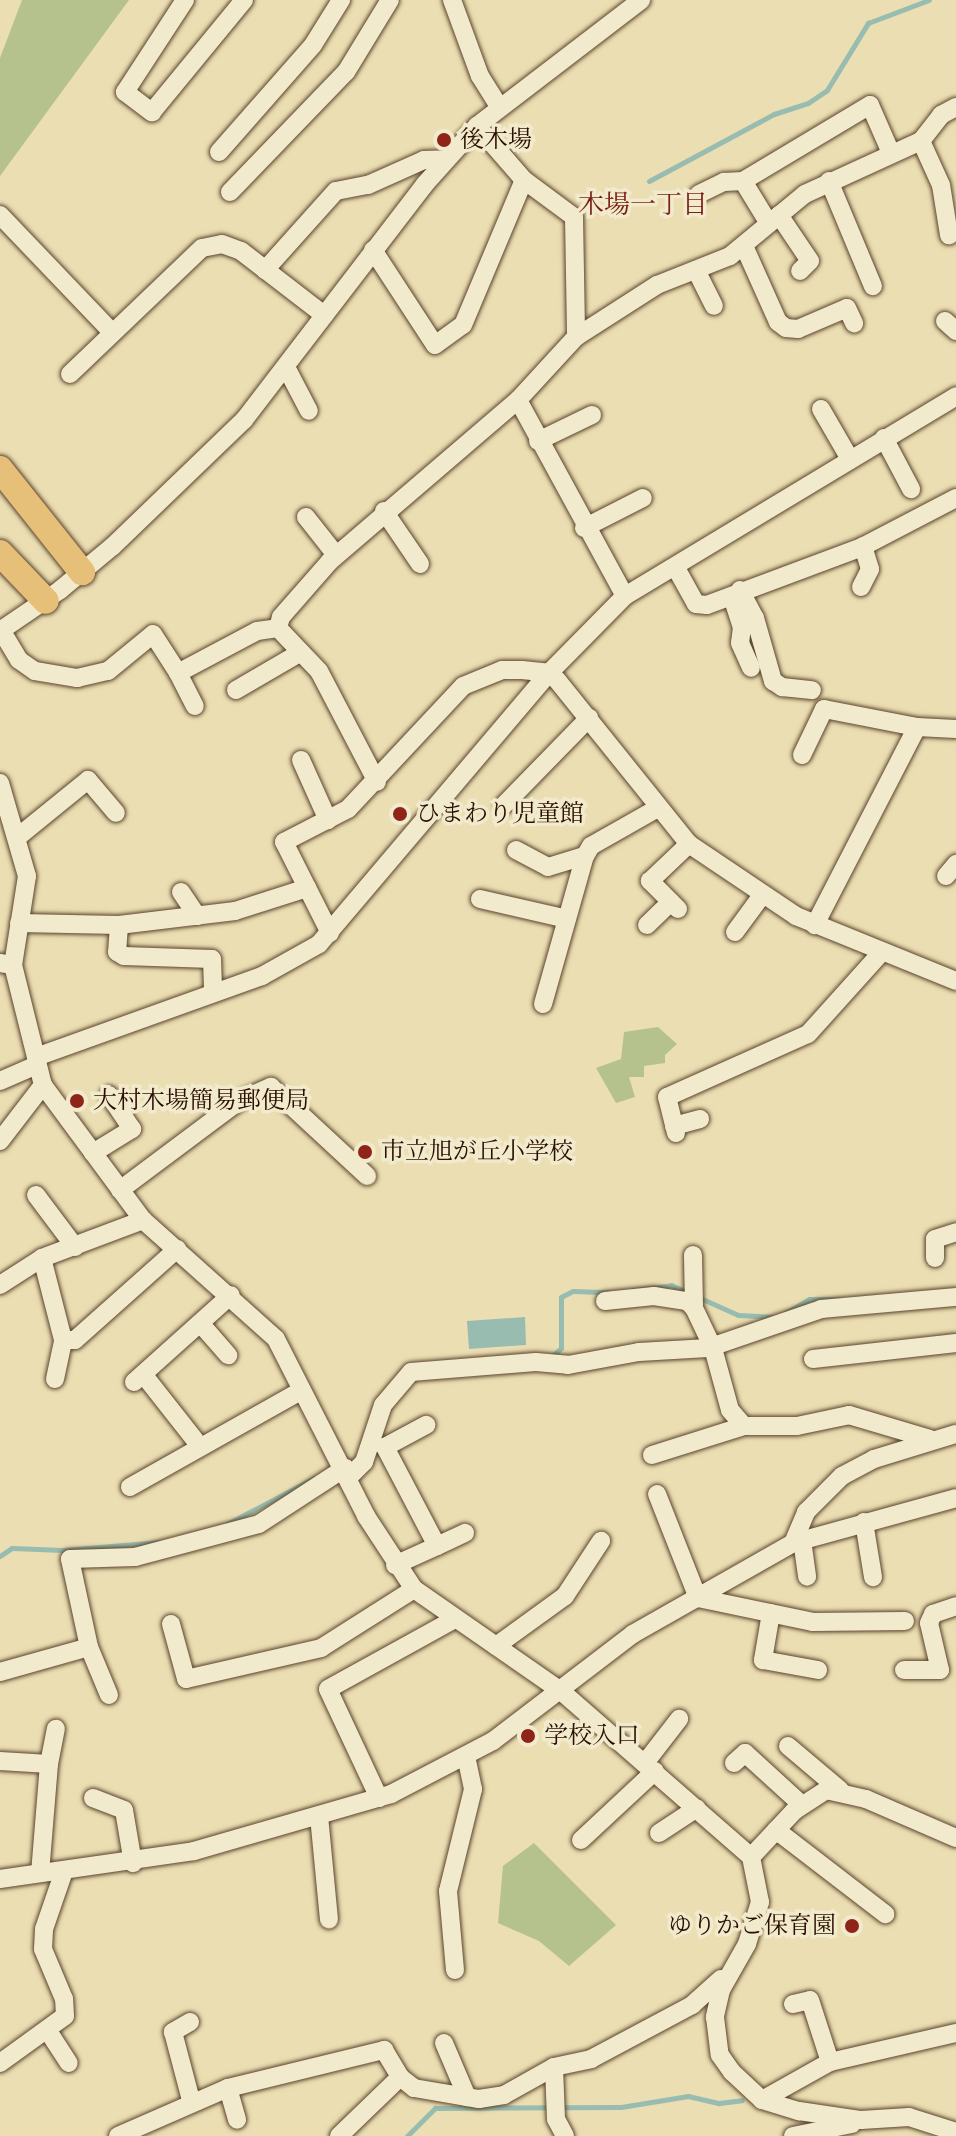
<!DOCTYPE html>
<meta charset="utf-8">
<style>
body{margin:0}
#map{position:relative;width:956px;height:2136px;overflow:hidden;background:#ebdeb2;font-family:Cardo,"Noto Serif JP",serif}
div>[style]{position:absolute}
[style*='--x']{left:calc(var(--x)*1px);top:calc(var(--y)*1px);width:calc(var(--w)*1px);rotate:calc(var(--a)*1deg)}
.green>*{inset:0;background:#b5c28e}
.water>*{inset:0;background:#98bcb0}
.stream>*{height:5px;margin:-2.5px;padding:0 2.5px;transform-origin:2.5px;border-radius:2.5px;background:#98bcb0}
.roads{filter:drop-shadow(0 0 2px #5a432c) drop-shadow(0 0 2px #5a432c)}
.minor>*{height:18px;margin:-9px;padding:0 9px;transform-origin:9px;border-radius:9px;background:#f2eacd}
.highway>*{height:26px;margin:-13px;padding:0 13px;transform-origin:13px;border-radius:13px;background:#e6bf79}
.dots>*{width:22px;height:22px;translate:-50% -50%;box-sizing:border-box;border:4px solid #f2eacd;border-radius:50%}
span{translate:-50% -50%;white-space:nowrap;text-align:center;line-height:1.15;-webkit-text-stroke:7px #f2eacd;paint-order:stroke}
.poi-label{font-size:24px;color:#2a0f00}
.left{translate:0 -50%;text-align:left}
.right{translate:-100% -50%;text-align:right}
.neighbourhood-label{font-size:26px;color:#7a1f14}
</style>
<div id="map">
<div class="green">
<i style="clip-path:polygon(22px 0,129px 0,0 176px,0 58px)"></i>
<i style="clip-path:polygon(658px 1027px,677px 1044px,665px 1055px,665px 1063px,644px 1066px,644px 1077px,629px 1077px,635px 1097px,616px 1103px,596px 1068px,621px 1059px,624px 1032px)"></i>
<i style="clip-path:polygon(534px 1843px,616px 1925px,569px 1966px,539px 1941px,498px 1923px,503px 1866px)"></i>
</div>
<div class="water">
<i style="clip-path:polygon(525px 1317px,526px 1345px,469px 1349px,467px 1321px)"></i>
</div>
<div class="stream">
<i style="--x:649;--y:181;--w:142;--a:-28.2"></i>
<i style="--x:774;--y:114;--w:36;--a:-18"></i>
<i style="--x:808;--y:103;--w:23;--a:-34"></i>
<i style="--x:827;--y:90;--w:79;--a:-58.5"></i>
<i style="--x:868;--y:23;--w:65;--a:-20.7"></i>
<i style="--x:633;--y:1290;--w:38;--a:-7"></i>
<i style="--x:671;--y:1285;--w:20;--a:24"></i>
<i style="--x:698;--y:1297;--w:44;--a:24.2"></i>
<i style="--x:738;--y:1315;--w:34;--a:3"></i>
<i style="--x:785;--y:1313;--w:28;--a:-30"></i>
<i style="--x:809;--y:1299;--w:30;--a:0"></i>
<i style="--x:551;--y:1357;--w:13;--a:-42"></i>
<i style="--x:561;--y:1348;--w:51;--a:-90"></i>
<i style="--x:561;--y:1297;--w:13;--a:-27"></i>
<i style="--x:573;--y:1291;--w:35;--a:2"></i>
<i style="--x:227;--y:1524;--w:98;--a:-27.9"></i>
<i style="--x:0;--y:1556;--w:14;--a:-34"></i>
<i style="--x:12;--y:1548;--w:51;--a:2.2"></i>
<i style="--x:63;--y:1550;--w:97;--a:-4.7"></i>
<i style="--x:407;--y:2136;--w:40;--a:-45"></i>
<i style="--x:435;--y:2108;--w:186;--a:-0.3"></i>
<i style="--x:621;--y:2107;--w:68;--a:-9.3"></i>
<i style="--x:688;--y:2096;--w:32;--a:13"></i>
<i style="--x:719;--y:2103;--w:23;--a:-7"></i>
</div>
<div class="roads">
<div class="minor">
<i style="--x:185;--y:0;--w:110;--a:123.1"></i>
<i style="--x:125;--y:92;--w:34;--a:37"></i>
<i style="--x:152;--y:112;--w:145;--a:-50.6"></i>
<i style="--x:452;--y:0;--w:81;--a:69.8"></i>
<i style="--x:480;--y:76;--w:36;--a:58"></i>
<i style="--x:477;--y:126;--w:72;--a:49"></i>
<i style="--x:524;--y:180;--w:62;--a:36.5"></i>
<i style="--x:574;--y:217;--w:120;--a:89"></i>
<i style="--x:921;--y:141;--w:48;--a:65.6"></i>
<i style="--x:941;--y:185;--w:51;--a:80.9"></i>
<i style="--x:219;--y:152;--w:142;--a:-48.7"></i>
<i style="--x:313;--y:45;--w:53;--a:-58.1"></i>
<i style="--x:829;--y:181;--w:114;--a:67.3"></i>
<i style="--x:230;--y:192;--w:167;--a:-46"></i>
<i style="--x:346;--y:72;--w:84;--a:-58.6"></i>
<i style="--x:699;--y:194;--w:28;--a:-26"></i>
<i style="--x:724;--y:182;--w:19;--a:-3"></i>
<i style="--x:0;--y:215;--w:162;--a:46.3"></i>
<i style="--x:779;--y:215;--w:55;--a:56"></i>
<i style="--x:810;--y:261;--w:14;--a:135"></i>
<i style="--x:768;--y:222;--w:48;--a:-121.4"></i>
<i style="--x:743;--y:181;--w:148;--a:-30.9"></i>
<i style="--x:870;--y:105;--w:52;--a:66.4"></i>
<i style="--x:744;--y:246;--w:83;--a:65.9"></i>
<i style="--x:778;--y:322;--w:10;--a:37"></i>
<i style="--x:786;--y:328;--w:12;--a:5"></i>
<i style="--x:798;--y:329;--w:53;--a:-23.2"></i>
<i style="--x:847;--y:308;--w:17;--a:65"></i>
<i style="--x:373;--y:250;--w:113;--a:56.9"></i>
<i style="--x:435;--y:345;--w:34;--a:-36"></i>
<i style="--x:463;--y:325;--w:157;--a:-67.2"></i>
<i style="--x:265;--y:270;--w:106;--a:-48.1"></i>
<i style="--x:336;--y:191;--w:33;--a:-11"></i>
<i style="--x:368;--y:185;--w:61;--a:-24.1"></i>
<i style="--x:424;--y:160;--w:23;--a:-2"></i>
<i style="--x:696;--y:270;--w:40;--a:63.4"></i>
<i style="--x:945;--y:321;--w:15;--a:42"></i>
<i style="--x:287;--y:369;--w:47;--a:62.4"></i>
<i style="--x:70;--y:374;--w:182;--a:-43.7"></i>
<i style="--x:202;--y:248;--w:20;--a:-11"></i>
<i style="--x:222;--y:244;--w:20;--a:20"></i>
<i style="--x:241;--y:251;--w:105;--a:37.6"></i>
<i style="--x:518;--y:400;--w:223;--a:61.4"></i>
<i style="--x:821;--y:409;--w:58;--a:59.9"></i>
<i style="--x:884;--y:438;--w:58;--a:62.1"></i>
<i style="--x:538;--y:441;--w:60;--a:-25.7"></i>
<i style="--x:384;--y:511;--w:64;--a:55.8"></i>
<i style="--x:306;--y:517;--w:48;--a:51.7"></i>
<i style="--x:584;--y:528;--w:66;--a:-27"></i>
<i style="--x:676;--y:568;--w:41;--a:60.9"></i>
<i style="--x:696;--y:604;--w:11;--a:5"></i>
<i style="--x:707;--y:605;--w:165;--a:-20.5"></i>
<i style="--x:862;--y:547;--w:106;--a:-27.5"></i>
<i style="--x:861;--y:587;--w:20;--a:-63"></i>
<i style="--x:870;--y:569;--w:24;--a:-107"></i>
<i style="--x:740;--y:590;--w:32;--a:62"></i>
<i style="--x:755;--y:618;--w:66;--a:74.1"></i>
<i style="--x:773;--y:681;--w:11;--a:34"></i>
<i style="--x:782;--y:687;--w:30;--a:6"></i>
<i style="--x:734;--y:603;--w:25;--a:72"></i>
<i style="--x:742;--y:627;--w:16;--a:97"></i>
<i style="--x:740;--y:643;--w:27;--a:66"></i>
<i style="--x:278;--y:628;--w:59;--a:46.4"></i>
<i style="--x:319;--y:671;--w:125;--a:62.4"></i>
<i style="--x:1;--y:630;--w:35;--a:59"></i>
<i style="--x:19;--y:660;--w:19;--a:35"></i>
<i style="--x:35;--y:671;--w:43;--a:9.5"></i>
<i style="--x:77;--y:678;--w:32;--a:-13"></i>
<i style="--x:108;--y:671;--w:58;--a:-39.4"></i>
<i style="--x:153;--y:634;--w:46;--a:57.3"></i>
<i style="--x:178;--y:673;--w:89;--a:-28"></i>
<i style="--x:257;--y:631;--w:21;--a:-8"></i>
<i style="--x:278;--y:628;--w:11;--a:-75"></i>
<i style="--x:281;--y:617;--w:74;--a:-48.8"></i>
<i style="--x:330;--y:561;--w:248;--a:-40.6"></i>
<i style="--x:518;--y:400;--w:86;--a:-47.4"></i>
<i style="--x:576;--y:337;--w:96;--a:-32.7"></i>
<i style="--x:657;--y:285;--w:79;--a:-21.7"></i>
<i style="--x:730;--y:256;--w:97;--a:-39.6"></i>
<i style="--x:805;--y:194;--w:128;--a:-24.6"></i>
<i style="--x:921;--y:141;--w:33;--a:-52"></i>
<i style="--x:941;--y:115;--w:17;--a:-28"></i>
<i style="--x:0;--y:631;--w:73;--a:-34.3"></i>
<i style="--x:60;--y:590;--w:69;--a:-39.7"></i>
<i style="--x:113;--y:546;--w:182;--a:-43.9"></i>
<i style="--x:244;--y:420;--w:297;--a:-52.5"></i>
<i style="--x:425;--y:184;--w:78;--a:-48.1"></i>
<i style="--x:477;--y:126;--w:207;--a:-37.5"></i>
<i style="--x:178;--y:673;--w:37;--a:63"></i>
<i style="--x:236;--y:690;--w:75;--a:-30.3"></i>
<i style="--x:917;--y:727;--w:39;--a:3"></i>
<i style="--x:802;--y:755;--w:51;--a:-64.4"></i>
<i style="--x:824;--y:709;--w:95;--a:11"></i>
<i style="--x:917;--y:727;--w:223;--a:117.3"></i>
<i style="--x:301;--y:760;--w:66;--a:65.8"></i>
<i style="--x:0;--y:783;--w:97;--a:73.8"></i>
<i style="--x:27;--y:876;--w:90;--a:98.9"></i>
<i style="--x:504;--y:805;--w:122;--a:-45.7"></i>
<i style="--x:19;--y:836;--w:89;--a:-39.1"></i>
<i style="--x:88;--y:780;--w:43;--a:49.7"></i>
<i style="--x:516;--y:850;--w:36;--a:28"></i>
<i style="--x:548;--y:867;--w:39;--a:-17"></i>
<i style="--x:946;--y:876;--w:16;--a:-50"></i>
<i style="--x:181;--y:892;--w:29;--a:56"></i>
<i style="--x:480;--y:899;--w:89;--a:12.9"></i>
<i style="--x:678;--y:909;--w:40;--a:-135"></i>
<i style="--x:650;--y:881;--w:54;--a:-43.5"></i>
<i style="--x:19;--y:923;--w:100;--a:1.1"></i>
<i style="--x:119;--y:925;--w:27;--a:94"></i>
<i style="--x:117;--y:952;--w:8;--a:30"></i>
<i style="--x:124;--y:956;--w:88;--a:2"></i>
<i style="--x:212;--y:959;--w:33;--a:88"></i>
<i style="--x:119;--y:925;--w:117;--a:-6.9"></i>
<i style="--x:235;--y:911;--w:76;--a:-17.7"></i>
<i style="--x:647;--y:925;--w:33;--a:-44"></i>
<i style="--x:735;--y:932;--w:47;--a:-53.6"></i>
<i style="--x:330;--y:933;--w:102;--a:-116.8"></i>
<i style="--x:284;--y:842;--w:72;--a:-27.3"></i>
<i style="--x:348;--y:809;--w:168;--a:-46.9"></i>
<i style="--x:463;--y:686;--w:42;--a:-22.3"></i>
<i style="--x:502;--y:670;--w:20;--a:0"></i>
<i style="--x:522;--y:670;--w:27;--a:6"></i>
<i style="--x:549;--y:673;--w:11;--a:41"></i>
<i style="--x:557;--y:680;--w:211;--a:51.2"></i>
<i style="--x:689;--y:844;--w:129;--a:33.9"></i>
<i style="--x:796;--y:916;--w:173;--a:22.1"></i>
<i style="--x:0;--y:963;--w:13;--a:9"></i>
<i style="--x:13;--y:965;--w:124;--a:76"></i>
<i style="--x:43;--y:1085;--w:168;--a:53.5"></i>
<i style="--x:143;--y:1220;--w:178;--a:41.8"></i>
<i style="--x:276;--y:1339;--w:199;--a:63"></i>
<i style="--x:366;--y:1516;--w:87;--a:56.7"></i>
<i style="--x:414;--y:1589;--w:179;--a:34.8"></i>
<i style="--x:561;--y:1691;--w:252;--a:41.1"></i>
<i style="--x:751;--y:1857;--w:46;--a:78.7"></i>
<i style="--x:760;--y:1902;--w:44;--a:107.2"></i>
<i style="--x:747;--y:1944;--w:53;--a:119.5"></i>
<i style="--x:721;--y:1990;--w:28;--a:103"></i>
<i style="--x:715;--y:2017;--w:38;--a:83"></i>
<i style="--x:720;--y:2055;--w:21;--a:55"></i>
<i style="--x:732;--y:2072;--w:41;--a:43"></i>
<i style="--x:762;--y:2100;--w:39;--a:17"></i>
<i style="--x:799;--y:2111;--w:63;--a:8.3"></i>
<i style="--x:861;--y:2120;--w:48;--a:-3.6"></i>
<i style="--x:909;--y:2117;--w:49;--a:17.7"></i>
<i style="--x:543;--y:1004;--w:154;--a:-74.2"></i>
<i style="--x:585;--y:856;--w:12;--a:-59"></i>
<i style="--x:591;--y:846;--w:77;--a:-29.6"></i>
<i style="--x:36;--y:1057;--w:240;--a:-19.7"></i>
<i style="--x:262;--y:976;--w:65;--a:-29.3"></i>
<i style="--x:319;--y:944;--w:355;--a:-49.7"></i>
<i style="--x:549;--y:673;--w:108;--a:-45.4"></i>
<i style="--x:625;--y:596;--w:387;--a:-31.1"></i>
<i style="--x:0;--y:1081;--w:40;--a:-23.4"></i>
<i style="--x:674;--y:1126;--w:27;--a:-15"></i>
<i style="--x:676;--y:1133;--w:37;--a:-104"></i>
<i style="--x:667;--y:1097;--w:154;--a:-24.1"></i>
<i style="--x:808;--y:1034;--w:108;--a:-48"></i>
<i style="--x:0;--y:1141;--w:71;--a:-52.5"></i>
<i style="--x:93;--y:1153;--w:46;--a:-31.6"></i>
<i style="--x:132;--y:1129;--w:41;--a:-124.1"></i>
<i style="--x:120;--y:1190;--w:149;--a:-36.8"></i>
<i style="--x:239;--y:1101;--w:35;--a:-24"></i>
<i style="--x:271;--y:1087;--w:131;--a:42.8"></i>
<i style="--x:36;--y:1195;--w:65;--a:53.1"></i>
<i style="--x:693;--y:1255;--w:53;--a:88.9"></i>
<i style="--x:694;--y:1308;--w:44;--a:64.6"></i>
<i style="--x:713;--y:1348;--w:64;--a:74.7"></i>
<i style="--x:730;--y:1410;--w:21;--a:49"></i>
<i style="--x:744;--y:1426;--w:53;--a:0"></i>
<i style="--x:797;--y:1426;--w:53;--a:-11.9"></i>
<i style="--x:849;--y:1415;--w:84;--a:16.5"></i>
<i style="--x:42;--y:1258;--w:85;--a:75.6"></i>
<i style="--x:63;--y:1340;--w:12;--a:0"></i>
<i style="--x:75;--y:1340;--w:137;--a:-41.7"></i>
<i style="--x:935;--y:1258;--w:19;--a:-90"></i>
<i style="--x:935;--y:1239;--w:22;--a:-18"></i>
<i style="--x:0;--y:1285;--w:50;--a:-32.7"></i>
<i style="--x:42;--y:1258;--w:108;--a:-20.6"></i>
<i style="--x:605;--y:1301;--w:49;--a:-5.8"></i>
<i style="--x:654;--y:1296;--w:33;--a:9"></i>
<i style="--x:687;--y:1301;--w:10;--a:45"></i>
<i style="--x:200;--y:1323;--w:43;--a:48.8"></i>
<i style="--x:813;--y:1359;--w:144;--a:-6.4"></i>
<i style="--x:143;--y:1374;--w:84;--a:51.8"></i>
<i style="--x:55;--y:1379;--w:40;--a:-78"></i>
<i style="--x:134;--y:1382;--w:130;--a:-41.9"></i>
<i style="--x:652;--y:1455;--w:96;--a:-17.5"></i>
<i style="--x:349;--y:1477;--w:21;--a:-45"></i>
<i style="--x:364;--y:1462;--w:60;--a:-71.6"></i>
<i style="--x:383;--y:1405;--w:43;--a:-49.7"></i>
<i style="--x:411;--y:1372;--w:125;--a:-4.6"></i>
<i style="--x:536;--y:1362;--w:32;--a:5"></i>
<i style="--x:568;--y:1365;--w:72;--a:-10.4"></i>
<i style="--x:639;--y:1352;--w:69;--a:-3.3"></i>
<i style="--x:708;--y:1348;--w:120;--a:-19"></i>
<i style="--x:821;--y:1309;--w:136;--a:-5.1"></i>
<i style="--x:130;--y:1487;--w:197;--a:-29.4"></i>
<i style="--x:657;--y:1494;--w:112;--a:68.5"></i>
<i style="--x:864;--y:1522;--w:56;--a:80.7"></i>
<i style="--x:802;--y:1540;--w:37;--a:82"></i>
<i style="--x:793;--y:1543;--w:34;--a:-67"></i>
<i style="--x:806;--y:1512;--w:51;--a:-45"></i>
<i style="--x:842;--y:1476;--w:36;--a:-28"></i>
<i style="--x:874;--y:1459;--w:86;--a:-17"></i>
<i style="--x:437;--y:1546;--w:31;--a:-25"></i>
<i style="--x:395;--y:1565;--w:46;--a:-24.3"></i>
<i style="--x:437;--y:1546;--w:112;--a:-117.7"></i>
<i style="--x:385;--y:1447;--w:47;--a:-28.2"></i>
<i style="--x:698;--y:1598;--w:117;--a:11.8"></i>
<i style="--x:813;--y:1622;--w:92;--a:-0.6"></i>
<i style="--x:771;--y:1613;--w:48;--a:99.7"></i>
<i style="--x:763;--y:1660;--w:56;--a:10.3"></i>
<i style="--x:171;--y:1624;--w:57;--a:74.7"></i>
<i style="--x:186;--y:1679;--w:139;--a:-12.9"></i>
<i style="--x:321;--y:1648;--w:110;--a:-32.4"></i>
<i style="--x:496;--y:1646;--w:85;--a:-35.9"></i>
<i style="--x:565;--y:1596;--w:66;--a:-56.8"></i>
<i style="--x:89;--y:1647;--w:52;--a:67.4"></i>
<i style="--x:904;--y:1670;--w:36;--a:0"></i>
<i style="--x:940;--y:1670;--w:48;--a:-103.2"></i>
<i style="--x:929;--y:1623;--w:10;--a:-66"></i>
<i style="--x:933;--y:1614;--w:24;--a:-19"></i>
<i style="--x:0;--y:1672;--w:92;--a:-15.7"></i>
<i style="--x:89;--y:1647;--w:90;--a:-102.2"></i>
<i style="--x:70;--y:1559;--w:65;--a:-1.8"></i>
<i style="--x:135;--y:1557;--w:128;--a:-14.9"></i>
<i style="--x:259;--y:1524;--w:103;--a:-33.1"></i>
<i style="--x:788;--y:1746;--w:68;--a:40.2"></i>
<i style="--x:0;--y:1761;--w:49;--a:3.5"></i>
<i style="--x:49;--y:1764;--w:109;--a:94.7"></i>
<i style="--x:645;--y:1763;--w:56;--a:-52.3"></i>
<i style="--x:734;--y:1763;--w:15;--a:-42"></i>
<i style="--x:745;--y:1753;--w:77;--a:42.4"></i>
<i style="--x:49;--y:1764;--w:36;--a:-79"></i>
<i style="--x:93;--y:1798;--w:33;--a:21"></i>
<i style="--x:124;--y:1810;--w:54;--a:80.4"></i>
<i style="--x:379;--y:1798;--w:120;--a:-115.1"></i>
<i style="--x:328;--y:1689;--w:143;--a:-28.9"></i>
<i style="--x:319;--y:1816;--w:104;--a:84.5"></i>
<i style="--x:776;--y:1830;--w:138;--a:37.6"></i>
<i style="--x:659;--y:1833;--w:45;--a:-33.3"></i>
<i style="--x:581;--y:1840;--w:101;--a:-43"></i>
<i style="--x:751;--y:1857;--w:63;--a:-46.9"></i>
<i style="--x:794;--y:1811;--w:38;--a:-33"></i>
<i style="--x:826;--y:1790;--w:41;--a:12.7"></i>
<i style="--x:866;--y:1799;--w:98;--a:23.4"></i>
<i style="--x:0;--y:1879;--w:196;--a:-8.2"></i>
<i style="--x:194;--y:1851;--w:205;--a:-16.1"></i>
<i style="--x:391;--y:1794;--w:115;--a:-27.5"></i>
<i style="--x:493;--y:1741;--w:176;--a:-37.4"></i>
<i style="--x:633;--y:1634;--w:184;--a:-29.6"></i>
<i style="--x:793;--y:1543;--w:169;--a:-15.4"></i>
<i style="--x:455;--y:1970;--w:79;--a:-95.1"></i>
<i style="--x:448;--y:1891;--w:105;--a:-76.2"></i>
<i style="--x:473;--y:1789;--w:33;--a:-102"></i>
<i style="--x:793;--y:2004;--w:17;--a:-13"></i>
<i style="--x:810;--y:2000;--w:65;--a:72.1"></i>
<i style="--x:190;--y:2022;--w:20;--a:150"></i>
<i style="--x:173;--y:2032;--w:70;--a:75.2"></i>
<i style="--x:48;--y:2031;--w:38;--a:57"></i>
<i style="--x:444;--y:2043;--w:59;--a:66.9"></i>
<i style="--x:0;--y:2063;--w:80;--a:-35.9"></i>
<i style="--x:65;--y:2016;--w:17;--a:-93"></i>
<i style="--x:64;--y:1999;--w:54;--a:-112.8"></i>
<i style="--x:43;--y:1949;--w:20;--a:-87"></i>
<i style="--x:44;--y:1929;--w:61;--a:-71"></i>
<i style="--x:554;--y:2067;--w:52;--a:87.8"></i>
<i style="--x:556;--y:2119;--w:19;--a:62"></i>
<i style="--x:228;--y:2088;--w:33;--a:74"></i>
<i style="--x:762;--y:2100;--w:78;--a:-29.2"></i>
<i style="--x:830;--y:2062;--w:129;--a:-13"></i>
<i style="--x:118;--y:2136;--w:120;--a:-23.6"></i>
<i style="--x:228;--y:2088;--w:161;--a:-13.7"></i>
<i style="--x:384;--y:2050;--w:31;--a:59"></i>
<i style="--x:400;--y:2077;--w:18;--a:38"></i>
<i style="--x:414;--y:2088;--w:66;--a:9.6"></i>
<i style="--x:479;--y:2099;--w:25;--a:-9"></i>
<i style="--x:504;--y:2095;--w:57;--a:-29.2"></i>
<i style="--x:554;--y:2067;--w:38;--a:-12"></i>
<i style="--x:591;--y:2059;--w:115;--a:-28.1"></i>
<i style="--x:692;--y:2005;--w:39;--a:-42"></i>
<i style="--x:339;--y:2136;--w:85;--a:-44"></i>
<i style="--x:793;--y:2136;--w:60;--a:-11.5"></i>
</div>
<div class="highway">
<i style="--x:0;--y:469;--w:132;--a:51.5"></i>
<i style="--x:0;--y:553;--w:66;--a:46.2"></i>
</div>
</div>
<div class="dots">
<i style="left:444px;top:140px;background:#8f2418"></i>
<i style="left:400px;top:814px;background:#8f2418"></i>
<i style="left:77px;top:1101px;background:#8f2418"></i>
<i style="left:365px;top:1152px;background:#8f2418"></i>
<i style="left:528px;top:1736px;background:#8f2418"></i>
<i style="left:852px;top:1926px;background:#8f2418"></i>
</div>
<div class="poi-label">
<span class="left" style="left:460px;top:140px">後木場</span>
<span class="left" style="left:416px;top:814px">ひまわり児童館</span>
<span class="left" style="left:93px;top:1101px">大村木場簡易郵便局</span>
<span class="left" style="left:381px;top:1152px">市立旭が丘小学校</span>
<span class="left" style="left:544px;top:1736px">学校入口</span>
<span class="right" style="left:836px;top:1926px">ゆりかご保育園</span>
</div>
<div class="neighbourhood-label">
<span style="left:643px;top:205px">木場一丁目</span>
</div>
</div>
